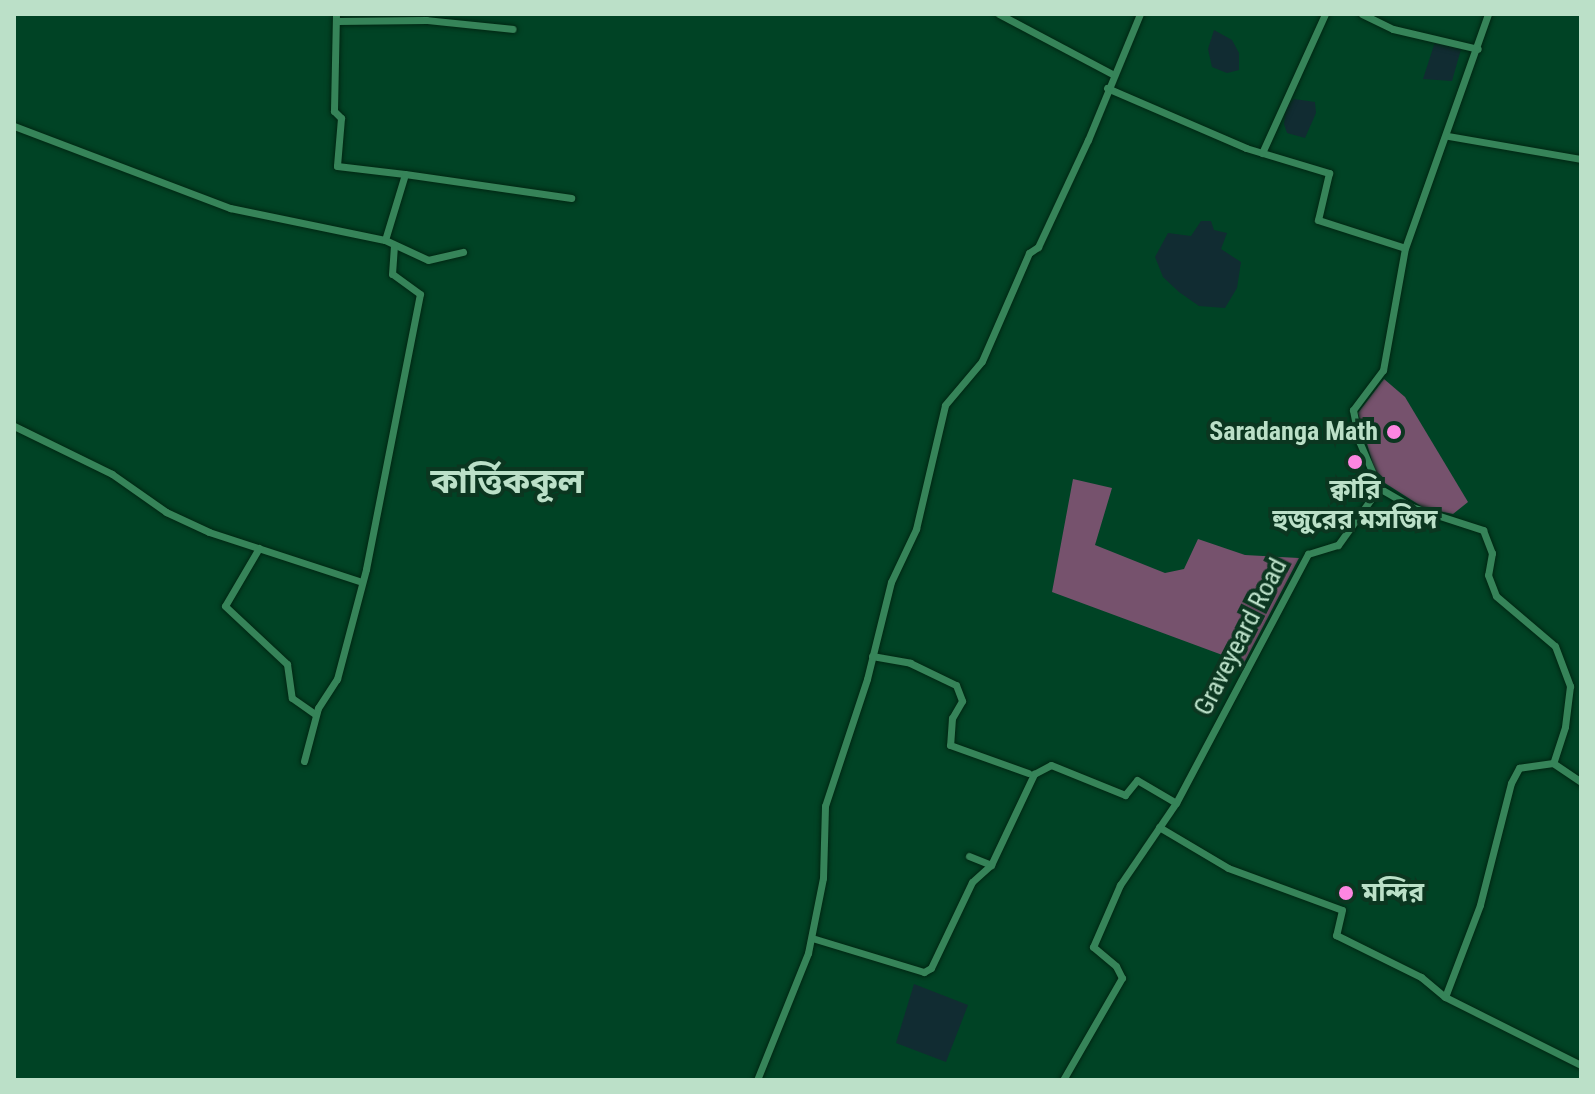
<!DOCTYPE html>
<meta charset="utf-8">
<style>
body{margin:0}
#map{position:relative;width:1595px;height:1094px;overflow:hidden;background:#004325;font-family:"Roboto Condensed","Noto Sans Bengali",sans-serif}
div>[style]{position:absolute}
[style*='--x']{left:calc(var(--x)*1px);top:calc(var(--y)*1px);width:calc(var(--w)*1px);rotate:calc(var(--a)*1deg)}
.green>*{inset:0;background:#76526d}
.water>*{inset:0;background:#112c32}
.roads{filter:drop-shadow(0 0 2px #002612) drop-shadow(0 0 2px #002612)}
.minor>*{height:7px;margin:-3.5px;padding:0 3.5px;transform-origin:3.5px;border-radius:3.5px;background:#368459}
.dots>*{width:22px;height:22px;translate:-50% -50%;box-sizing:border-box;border:4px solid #0b3620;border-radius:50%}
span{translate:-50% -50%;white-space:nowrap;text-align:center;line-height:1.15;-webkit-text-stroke:8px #0b3620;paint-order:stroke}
.poi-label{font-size:26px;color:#bbe0c8;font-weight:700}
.right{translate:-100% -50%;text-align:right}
.left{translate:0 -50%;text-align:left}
.street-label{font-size:26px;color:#bbe0c8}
.district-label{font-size:34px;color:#bbe0c8;font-weight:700}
.frame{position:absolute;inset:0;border:16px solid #bbe0c8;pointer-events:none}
</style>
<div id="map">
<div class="green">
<i style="clip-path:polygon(1384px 379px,1405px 397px,1468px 502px,1453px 514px,1424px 508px,1377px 478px,1358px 413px)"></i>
<i style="clip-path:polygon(1073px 479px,1112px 488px,1095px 545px,1165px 573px,1184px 569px,1198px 539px,1245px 555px,1299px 558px,1244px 663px,1052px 592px)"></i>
</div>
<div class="water">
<i style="clip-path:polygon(1214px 30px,1232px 40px,1239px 53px,1239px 70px,1227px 73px,1212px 67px,1208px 49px)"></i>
<i style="clip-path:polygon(1435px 42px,1461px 49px,1452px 81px,1423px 79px)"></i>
<i style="clip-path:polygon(1294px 99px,1315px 102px,1316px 113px,1305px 138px,1287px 133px,1284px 124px,1286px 107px)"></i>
<i style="clip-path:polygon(1201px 221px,1211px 221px,1214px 230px,1227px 233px,1221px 249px,1241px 262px,1237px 288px,1225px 308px,1199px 306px,1179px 292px,1163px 277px,1155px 257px,1168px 233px,1191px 236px)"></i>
<i style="clip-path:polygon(914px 984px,968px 1005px,946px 1062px,896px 1043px)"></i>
</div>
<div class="roads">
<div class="minor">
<i style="--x:336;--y:14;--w:97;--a:91.2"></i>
<i style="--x:334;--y:111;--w:10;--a:45"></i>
<i style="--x:341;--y:118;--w:48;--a:94.8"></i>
<i style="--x:337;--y:166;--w:68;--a:6.7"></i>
<i style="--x:999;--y:14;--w:130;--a:27.9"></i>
<i style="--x:1362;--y:14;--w:34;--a:26"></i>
<i style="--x:1393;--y:29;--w:87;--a:13.2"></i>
<i style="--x:1488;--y:14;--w:248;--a:109.5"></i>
<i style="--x:1405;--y:248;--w:124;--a:100.2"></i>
<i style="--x:1383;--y:370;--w:50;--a:126.9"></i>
<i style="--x:1353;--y:410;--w:32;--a:79"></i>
<i style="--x:1359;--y:441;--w:51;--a:66.9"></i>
<i style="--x:1379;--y:488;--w:38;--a:30"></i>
<i style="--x:1412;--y:507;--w:75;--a:17.9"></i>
<i style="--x:1483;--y:530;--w:25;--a:69"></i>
<i style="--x:1492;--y:553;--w:22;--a:100"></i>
<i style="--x:1488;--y:575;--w:22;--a:69"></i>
<i style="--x:1496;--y:596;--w:77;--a:40.3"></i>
<i style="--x:1555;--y:646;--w:43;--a:69.4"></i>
<i style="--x:1570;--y:686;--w:41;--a:97"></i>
<i style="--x:1565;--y:727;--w:38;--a:108"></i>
<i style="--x:337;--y:21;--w:89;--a:-0.6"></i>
<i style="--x:426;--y:20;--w:87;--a:5.9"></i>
<i style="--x:1107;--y:88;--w:151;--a:23.3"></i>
<i style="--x:1246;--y:148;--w:87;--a:16.8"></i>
<i style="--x:1329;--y:173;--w:48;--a:103.2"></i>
<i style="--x:1318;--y:220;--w:91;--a:17.8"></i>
<i style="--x:14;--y:126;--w:231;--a:20.8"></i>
<i style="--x:230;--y:208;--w:158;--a:11.7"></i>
<i style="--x:385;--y:240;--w:47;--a:24.9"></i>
<i style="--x:428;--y:260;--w:36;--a:-13"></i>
<i style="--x:1448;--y:136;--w:135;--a:9.8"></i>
<i style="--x:1262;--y:153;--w:153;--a:-65.6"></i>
<i style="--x:385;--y:240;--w:69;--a:-73.1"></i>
<i style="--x:405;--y:174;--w:168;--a:8.2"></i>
<i style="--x:14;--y:426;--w:109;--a:26.1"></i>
<i style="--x:112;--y:474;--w:66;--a:35.1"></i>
<i style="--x:166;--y:512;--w:47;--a:24.9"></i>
<i style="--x:209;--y:532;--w:161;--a:18.1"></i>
<i style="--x:259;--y:548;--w:67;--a:120.4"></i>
<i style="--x:225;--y:606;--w:85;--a:43.1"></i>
<i style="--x:287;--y:664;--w:34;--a:82"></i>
<i style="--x:292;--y:698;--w:29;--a:35"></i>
<i style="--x:872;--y:656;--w:39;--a:10"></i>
<i style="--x:910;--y:663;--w:51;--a:25.6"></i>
<i style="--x:956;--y:685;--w:17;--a:69"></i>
<i style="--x:962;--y:701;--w:20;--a:120"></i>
<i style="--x:952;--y:718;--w:27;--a:94"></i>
<i style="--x:950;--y:745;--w:83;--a:19.7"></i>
<i style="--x:304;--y:761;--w:55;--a:-75.2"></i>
<i style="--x:318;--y:708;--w:35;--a:-57"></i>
<i style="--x:337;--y:679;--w:114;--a:-75.2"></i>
<i style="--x:366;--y:569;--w:280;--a:-78.9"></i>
<i style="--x:420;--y:294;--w:34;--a:-144"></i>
<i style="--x:392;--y:274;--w:28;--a:-86"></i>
<i style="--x:1553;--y:763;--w:34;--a:172"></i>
<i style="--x:1519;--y:768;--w:17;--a:118"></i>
<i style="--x:1511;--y:783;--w:126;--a:104.3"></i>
<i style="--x:1480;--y:905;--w:98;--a:110.8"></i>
<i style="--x:1445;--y:997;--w:152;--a:26.6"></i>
<i style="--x:1553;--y:763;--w:34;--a:34"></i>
<i style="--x:1159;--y:827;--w:80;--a:30.7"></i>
<i style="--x:1228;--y:868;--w:121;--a:20.2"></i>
<i style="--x:1342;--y:910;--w:26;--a:103"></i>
<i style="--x:1336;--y:935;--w:95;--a:26.3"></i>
<i style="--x:1421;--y:977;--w:31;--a:40"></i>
<i style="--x:969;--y:856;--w:24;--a:22"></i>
<i style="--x:812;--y:938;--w:117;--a:16.9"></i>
<i style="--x:924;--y:972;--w:8;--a:-30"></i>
<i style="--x:931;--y:968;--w:95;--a:-64.5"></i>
<i style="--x:972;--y:882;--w:25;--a:-42"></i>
<i style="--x:991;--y:865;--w:101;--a:-64.7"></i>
<i style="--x:1034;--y:774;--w:19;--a:-28"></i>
<i style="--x:1051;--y:765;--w:80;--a:22.1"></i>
<i style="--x:1125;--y:795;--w:19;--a:-51"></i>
<i style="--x:1137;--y:780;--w:45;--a:30.5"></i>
<i style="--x:757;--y:1080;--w:137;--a:-68.1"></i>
<i style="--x:808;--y:953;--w:76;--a:-78.7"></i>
<i style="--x:823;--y:878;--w:72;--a:-88.4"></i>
<i style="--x:825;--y:806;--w:134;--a:-71.7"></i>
<i style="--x:867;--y:679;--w:100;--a:-76.1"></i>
<i style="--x:891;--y:582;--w:59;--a:-64.7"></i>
<i style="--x:916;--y:529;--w:127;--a:-76.8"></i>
<i style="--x:945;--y:405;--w:57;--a:-49.9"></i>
<i style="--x:982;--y:361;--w:118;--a:-66.5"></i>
<i style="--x:1029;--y:253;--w:11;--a:-34"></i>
<i style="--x:1038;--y:247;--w:118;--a:-65"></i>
<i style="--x:1088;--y:140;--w:136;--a:-67.6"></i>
<i style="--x:1063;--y:1080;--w:118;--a:-60"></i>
<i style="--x:1122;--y:978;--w:13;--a:-117"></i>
<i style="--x:1116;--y:966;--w:30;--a:-140"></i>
<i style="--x:1093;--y:947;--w:68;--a:-66.5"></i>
<i style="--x:1120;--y:885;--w:99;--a:-55.7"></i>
<i style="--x:1176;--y:803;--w:282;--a:-62.1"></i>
<i style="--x:1308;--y:554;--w:31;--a:-17"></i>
<i style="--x:1338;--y:545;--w:70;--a:-54.3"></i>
</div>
</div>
<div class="dots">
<i style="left:1394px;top:432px;background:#fd86e1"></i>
<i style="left:1355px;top:462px;background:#fd86e1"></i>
<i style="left:1346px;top:893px;background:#fd86e1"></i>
</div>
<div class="poi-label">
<span class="right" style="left:1378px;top:432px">Saradanga Math</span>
<span style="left:1355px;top:505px">ক্বারি<br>হুজুরের মসজিদ</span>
<span class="left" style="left:1362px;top:893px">মন্দির</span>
</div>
<div class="street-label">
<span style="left:1241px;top:637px;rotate:-63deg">Graveyeard Road</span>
</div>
<div class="district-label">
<span style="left:507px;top:482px">কার্ত্তিককূল</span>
</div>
<div class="frame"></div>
</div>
